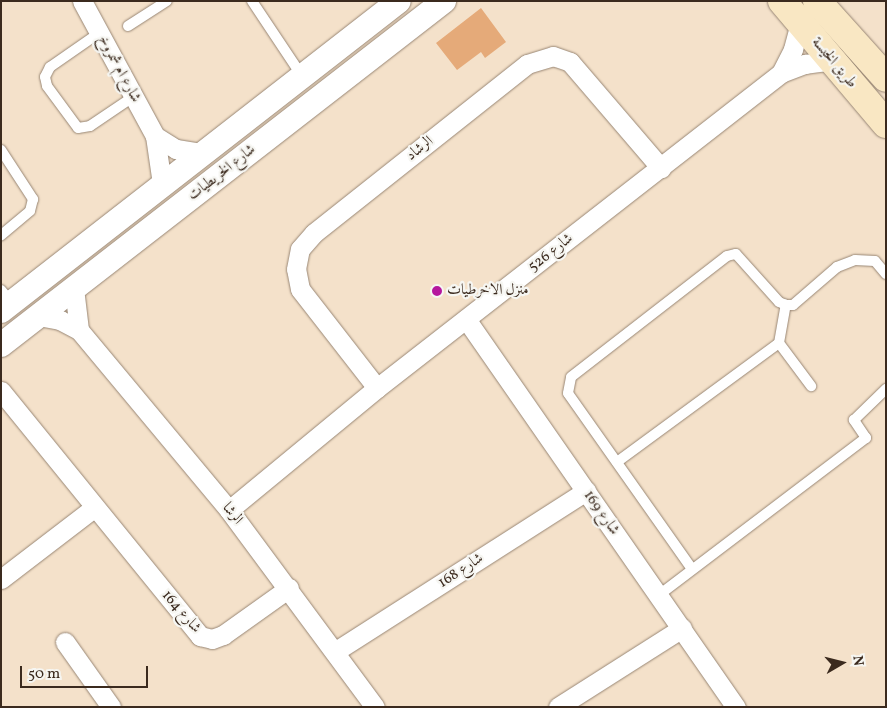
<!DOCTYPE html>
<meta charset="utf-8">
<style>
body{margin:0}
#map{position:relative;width:887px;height:708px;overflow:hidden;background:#f4e1ca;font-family:Vollkorn,Amiri,serif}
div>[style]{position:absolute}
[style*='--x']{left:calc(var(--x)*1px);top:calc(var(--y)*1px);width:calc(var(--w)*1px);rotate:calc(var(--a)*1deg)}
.building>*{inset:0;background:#e5aa79}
.roads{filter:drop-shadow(0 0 1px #988674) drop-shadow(0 0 1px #988674)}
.service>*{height:10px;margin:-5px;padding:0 5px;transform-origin:5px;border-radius:5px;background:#fff}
.minor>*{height:19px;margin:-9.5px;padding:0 9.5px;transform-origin:9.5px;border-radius:9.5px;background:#fff}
.tertiary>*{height:24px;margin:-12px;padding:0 12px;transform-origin:12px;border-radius:12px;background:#fff}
.secondary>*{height:28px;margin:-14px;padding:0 14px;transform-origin:14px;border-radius:14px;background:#f9e7c3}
.dots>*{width:14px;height:14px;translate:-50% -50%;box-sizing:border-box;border:2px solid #f6f6f2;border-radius:50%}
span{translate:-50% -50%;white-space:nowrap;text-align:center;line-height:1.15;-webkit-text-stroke:4.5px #f6f6f2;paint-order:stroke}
.street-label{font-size:15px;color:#3b2a1e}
.poi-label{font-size:15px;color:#3b2a1e}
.left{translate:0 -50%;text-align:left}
.frame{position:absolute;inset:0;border:2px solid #3b2a1e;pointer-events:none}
.north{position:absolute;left:817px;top:638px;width:50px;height:50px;-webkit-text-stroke:4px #f6f6f2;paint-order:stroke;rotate:82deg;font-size:14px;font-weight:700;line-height:20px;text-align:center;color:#3b2a1e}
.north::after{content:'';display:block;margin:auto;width:18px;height:22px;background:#3b2a1e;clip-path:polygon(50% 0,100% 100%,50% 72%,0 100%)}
.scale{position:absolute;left:20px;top:666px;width:128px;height:22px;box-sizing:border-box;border:2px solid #3b2a1e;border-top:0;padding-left:6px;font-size:15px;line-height:18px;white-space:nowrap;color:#3b2a1e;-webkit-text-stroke:4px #f6f6f2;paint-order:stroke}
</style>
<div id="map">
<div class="building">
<i style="clip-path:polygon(481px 8px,506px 42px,485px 58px,481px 52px,457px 70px,436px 43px)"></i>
</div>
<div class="roads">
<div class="service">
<i style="--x:252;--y:1;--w:90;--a:56.3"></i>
<i style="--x:128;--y:26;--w:46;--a:-32.7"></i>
<i style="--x:99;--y:33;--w:60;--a:145.2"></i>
<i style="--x:50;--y:67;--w:11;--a:117"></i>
<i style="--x:45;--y:77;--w:9;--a:77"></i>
<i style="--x:47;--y:86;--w:52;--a:53.6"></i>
<i style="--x:78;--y:128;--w:12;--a:-9"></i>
<i style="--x:90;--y:126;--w:52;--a:-34"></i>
<i style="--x:1;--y:150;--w:59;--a:56.9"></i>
<i style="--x:33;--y:199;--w:12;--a:104"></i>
<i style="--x:30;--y:211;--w:38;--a:140"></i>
<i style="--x:1;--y:290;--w:17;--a:50"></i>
<i style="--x:779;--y:343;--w:54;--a:53.3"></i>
<i style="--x:617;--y:462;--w:201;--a:-36.3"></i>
<i style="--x:779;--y:343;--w:39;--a:-80"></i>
<i style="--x:692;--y:569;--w:215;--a:-125.2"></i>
<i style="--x:568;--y:393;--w:16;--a:-79"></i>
<i style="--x:571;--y:377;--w:197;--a:-37.8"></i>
<i style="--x:727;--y:256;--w:9;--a:-13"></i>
<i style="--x:736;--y:254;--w:64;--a:48.1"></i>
<i style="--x:779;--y:302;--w:8;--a:23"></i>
<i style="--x:786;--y:305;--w:7;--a:0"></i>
<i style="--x:793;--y:305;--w:58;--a:-40.8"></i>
<i style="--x:837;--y:267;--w:19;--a:-21"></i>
<i style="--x:855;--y:260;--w:20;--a:3"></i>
<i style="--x:875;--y:261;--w:17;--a:50"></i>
<i style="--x:659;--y:595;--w:260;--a:-37.2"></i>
<i style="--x:866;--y:438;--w:22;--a:-124"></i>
<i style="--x:854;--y:420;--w:45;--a:-44.1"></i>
</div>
<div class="minor">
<i style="--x:82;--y:1;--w:153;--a:61.6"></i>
<i style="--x:155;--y:136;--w:49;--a:81.7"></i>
<i style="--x:781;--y:73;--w:27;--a:-63"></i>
<i style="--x:793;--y:49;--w:28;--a:-75"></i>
<i style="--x:155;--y:136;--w:25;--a:32"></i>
<i style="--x:176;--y:149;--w:25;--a:9"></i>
<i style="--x:74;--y:288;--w:42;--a:83.2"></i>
<i style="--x:38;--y:316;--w:22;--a:10"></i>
<i style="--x:60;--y:320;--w:21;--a:28"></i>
<i style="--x:79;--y:330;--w:234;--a:50.2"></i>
<i style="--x:229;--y:510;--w:245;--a:53.5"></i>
<i style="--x:466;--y:319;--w:473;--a:55.2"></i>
<i style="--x:377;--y:388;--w:125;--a:-127.9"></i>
<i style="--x:300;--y:289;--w:20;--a:-101"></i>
<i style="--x:296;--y:269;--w:20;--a:-79"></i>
<i style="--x:300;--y:249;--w:21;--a:-49"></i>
<i style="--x:314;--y:233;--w:272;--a:-38.4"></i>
<i style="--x:527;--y:64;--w:27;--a:-17"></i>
<i style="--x:553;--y:56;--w:18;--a:19"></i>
<i style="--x:570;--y:62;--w:140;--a:49.4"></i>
<i style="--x:1;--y:391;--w:316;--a:50.9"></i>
<i style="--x:200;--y:636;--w:12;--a:14"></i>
<i style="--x:212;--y:639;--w:12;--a:-20"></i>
<i style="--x:223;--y:635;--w:81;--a:-35.5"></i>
<i style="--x:229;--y:510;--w:192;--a:-39.5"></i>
<i style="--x:377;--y:388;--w:512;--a:-37.94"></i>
<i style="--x:781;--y:73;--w:26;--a:-21"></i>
<i style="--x:805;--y:64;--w:27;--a:-8"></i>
<i style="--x:1;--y:579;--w:118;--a:-37.5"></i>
<i style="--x:65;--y:642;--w:80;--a:54.7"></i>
<i style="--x:336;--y:651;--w:297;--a:-32.6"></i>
<i style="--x:558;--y:707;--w:147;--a:-32.5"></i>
</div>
<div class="tertiary">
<i style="--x:1;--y:311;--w:504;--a:-37.91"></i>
<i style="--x:1;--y:345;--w:561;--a:-37.83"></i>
</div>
<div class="secondary">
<i style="--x:782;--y:1;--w:161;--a:49.8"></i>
<i style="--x:817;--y:1;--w:103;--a:48.1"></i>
</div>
</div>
<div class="dots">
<i style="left:437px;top:291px;background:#b5179e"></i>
</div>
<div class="street-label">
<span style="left:834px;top:63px;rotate:50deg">طريق الخيسة</span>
<span style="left:119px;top:69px;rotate:62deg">شارع ام شمروخ</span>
<span style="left:420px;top:149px;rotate:-38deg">الرشاد</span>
<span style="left:222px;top:173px;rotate:-38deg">شارع الخريطيات</span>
<span style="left:551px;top:253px;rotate:-38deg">شارع 526</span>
<span style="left:601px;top:513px;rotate:55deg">شارع 169</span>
<span style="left:232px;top:514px;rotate:51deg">الرشا</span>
<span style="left:461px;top:571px;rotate:-33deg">شارع 168</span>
<span style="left:181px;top:612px;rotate:49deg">شارع 164</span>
</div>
<div class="poi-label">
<span class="left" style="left:447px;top:291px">منزل الاخرطيات</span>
</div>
<div class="frame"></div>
<div class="north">N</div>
<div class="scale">50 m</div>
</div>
